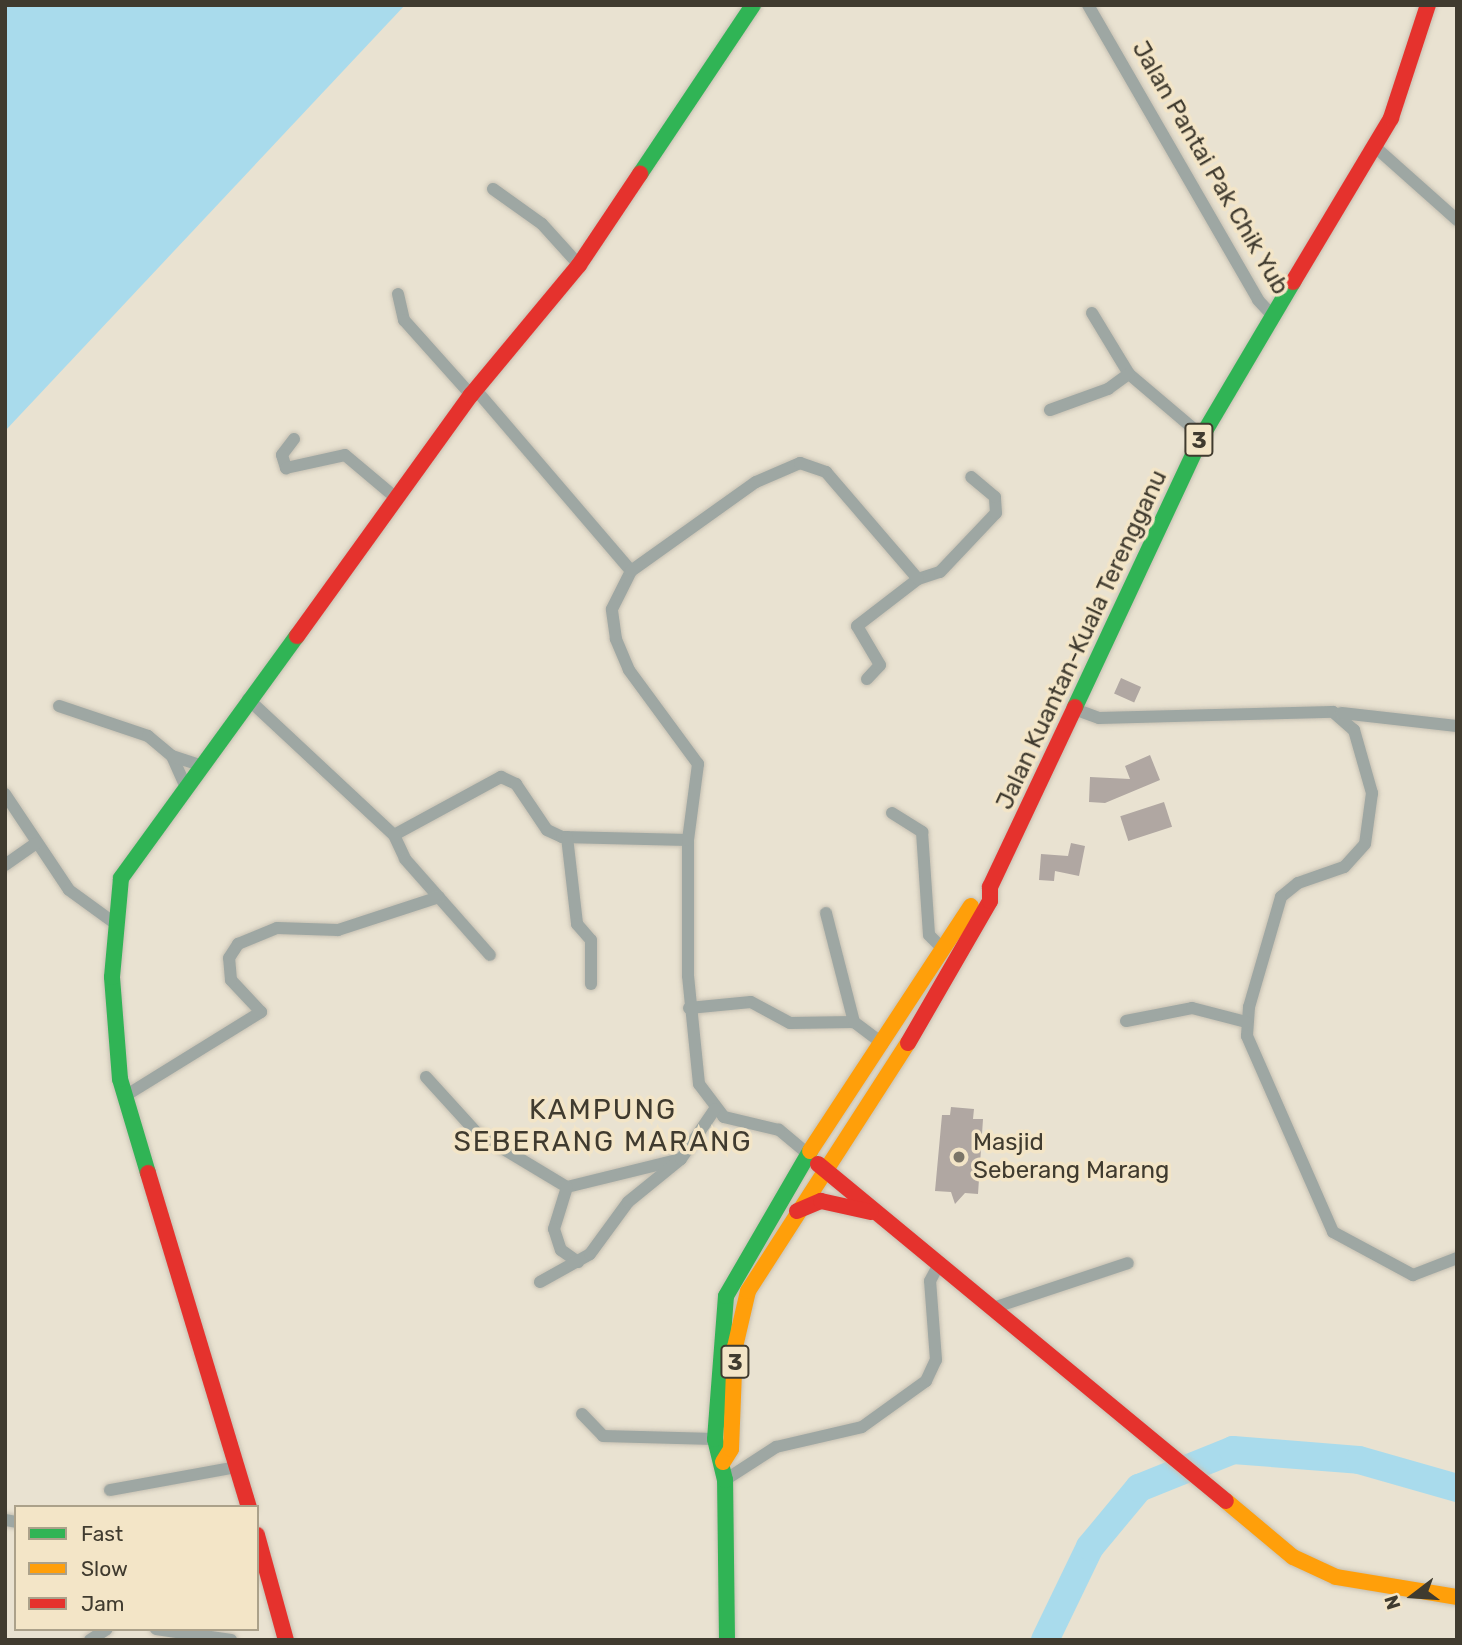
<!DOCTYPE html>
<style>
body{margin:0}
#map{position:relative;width:1462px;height:1645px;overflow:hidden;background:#e9e2d1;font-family:Rubik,sans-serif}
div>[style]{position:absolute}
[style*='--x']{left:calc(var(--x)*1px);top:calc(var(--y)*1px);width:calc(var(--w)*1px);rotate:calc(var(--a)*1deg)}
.water>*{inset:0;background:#a9dbec}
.river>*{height:28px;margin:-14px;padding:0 14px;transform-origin:14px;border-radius:14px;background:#a9dbec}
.building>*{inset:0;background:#b0a7a2;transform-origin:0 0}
.roads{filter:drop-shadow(0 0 2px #c6c0b2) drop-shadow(0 0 2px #c6c0b2)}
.street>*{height:12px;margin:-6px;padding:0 6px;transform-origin:6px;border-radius:6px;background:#9ea7a3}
.fast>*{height:16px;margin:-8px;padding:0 8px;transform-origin:8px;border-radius:8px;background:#30b455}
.slow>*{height:16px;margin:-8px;padding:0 8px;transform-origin:8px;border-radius:8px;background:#ff9f0a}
.jam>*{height:16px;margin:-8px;padding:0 8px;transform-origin:8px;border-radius:8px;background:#e5322d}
.dots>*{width:19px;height:19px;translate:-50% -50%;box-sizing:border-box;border:4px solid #f3e5c7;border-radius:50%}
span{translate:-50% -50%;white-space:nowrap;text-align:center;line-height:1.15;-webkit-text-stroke:7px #f3e5c7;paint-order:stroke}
.shield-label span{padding:2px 5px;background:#f3e5c7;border:2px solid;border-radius:5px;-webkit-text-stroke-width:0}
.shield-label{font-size:23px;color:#403b2f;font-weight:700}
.street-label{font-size:24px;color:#403b2f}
.poi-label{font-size:24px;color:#403b2f}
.left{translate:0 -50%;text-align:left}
.quarter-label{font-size:28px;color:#403b2f;letter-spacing:2px}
.frame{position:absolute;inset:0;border:7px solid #403b2f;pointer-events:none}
.legend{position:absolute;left:14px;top:1505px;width:245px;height:126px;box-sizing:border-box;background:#f3e5c7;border:2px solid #aba18a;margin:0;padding:9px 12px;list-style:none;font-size:21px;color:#403b2f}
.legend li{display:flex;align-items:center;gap:14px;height:35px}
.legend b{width:35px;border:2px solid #aba18a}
.north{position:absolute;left:1378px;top:1561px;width:70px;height:70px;-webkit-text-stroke:5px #f3e5c7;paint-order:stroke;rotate:253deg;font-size:19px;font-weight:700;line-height:28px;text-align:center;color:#403b2f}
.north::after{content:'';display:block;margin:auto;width:24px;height:32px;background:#403b2f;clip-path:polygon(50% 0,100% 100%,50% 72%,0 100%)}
</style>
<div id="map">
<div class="water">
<i style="clip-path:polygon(5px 5px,405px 5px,5px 431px)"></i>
</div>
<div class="river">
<i style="--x:1045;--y:1640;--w:103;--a:-64.2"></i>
<i style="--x:1090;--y:1547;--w:77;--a:-50.3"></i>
<i style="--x:1139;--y:1488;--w:101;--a:-22"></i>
<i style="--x:1233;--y:1450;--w:126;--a:4.5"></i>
<i style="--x:1359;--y:1460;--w:102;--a:15.9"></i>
</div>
<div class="building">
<i style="left:1121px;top:678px;width:22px;height:17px;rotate:24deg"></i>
<i style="clip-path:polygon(1150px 755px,1160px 780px,1105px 803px,1089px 802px,1090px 777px,1130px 779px,1125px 766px)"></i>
<i style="left:1164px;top:802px;width:26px;height:46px;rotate:72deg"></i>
<i style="clip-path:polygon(1071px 843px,1085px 846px,1079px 876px,1055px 871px,1054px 881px,1039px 880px,1041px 854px,1068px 856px)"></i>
<i style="clip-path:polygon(951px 1107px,974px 1109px,973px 1119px,983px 1119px,978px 1194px,965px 1193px,955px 1204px,951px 1192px,935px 1191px,942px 1115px,950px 1115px)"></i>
</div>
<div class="roads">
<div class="street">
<i style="--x:1088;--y:5;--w:340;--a:60"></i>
<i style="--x:1258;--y:300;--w:23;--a:47"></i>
<i style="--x:1374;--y:146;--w:111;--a:41.7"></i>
<i style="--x:493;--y:189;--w:60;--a:35.5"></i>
<i style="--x:542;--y:224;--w:55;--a:47.9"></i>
<i style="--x:398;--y:294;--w:27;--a:77"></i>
<i style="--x:404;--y:320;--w:101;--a:48.2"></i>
<i style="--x:1092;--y:313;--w:71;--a:58.8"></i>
<i style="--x:1129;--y:374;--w:96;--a:40.3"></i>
<i style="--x:476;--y:390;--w:238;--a:49.4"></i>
<i style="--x:1050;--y:410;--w:62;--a:-19.9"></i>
<i style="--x:1108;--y:389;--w:26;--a:-36"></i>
<i style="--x:294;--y:439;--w:20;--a:127"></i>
<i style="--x:282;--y:455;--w:14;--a:73"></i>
<i style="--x:286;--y:468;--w:60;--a:-12.4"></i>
<i style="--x:345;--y:455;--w:67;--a:40.1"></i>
<i style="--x:867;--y:679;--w:19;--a:-47"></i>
<i style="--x:880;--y:665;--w:45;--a:-120.5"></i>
<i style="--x:857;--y:626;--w:77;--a:-37.6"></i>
<i style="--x:918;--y:579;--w:23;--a:-18"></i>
<i style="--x:940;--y:572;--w:81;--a:-46.5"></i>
<i style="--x:996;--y:513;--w:16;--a:-94"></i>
<i style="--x:995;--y:497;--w:31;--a:-140"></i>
<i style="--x:248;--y:699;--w:200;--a:43"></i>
<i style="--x:394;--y:835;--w:122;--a:-28.5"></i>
<i style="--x:501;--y:777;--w:17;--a:25"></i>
<i style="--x:516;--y:784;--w:55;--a:56"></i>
<i style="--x:547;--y:830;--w:17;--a:25"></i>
<i style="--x:562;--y:837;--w:126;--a:1.4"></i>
<i style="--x:59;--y:706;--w:94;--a:18.6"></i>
<i style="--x:148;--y:736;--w:31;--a:40"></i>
<i style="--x:172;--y:756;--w:32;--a:66"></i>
<i style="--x:1077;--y:710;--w:23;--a:20"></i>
<i style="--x:1099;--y:718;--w:234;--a:-1.5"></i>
<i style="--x:1333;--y:712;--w:28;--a:41"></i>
<i style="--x:1354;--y:730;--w:66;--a:74.1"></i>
<i style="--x:1372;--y:793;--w:51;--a:97.8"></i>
<i style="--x:1365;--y:844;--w:31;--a:132"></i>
<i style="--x:1344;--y:867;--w:49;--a:160.8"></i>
<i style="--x:1298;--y:883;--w:22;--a:141"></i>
<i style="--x:1281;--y:897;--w:115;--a:106.2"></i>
<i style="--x:1249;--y:1007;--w:29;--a:94"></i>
<i style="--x:1247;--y:1036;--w:214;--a:66.3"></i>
<i style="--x:1333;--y:1232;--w:91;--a:28.3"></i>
<i style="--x:1413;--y:1275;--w:47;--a:-21.1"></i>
<i style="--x:1341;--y:713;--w:117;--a:6.4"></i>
<i style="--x:172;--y:756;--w:28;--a:18"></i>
<i style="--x:5;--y:794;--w:115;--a:56.3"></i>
<i style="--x:69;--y:890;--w:54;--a:36"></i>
<i style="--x:892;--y:813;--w:36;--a:32"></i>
<i style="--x:922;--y:832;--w:103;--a:86.1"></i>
<i style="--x:929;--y:935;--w:21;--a:45"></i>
<i style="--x:394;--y:835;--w:26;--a:65"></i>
<i style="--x:405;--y:859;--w:128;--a:48.5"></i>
<i style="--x:567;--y:837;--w:88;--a:83.4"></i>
<i style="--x:577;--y:924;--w:21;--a:49"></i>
<i style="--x:591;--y:940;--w:44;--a:90"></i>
<i style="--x:5;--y:865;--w:37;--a:-35"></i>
<i style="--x:826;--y:913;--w:113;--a:75.6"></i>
<i style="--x:689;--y:1008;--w:62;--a:-5.5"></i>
<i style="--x:751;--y:1002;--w:44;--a:28.3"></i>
<i style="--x:790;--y:1023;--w:64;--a:-0.9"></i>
<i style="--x:854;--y:1022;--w:36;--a:37"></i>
<i style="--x:1126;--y:1021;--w:67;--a:-11.1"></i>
<i style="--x:1192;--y:1008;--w:56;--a:14.5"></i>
<i style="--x:426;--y:1077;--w:76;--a:47.7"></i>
<i style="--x:477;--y:1133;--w:105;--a:31"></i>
<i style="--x:567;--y:1187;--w:117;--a:-13.8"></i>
<i style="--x:125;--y:1096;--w:160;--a:-31.7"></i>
<i style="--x:261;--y:1012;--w:44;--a:-133.2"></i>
<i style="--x:231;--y:980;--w:22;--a:-95"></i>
<i style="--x:229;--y:958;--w:17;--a:-57"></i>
<i style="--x:238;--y:944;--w:42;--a:-22.3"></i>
<i style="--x:277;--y:928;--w:61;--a:1.9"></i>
<i style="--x:338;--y:930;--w:106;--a:-18.1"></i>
<i style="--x:808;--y:1154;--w:38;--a:-140"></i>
<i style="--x:779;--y:1130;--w:57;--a:-166.7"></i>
<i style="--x:724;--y:1117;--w:41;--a:-127.1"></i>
<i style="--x:699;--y:1084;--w:109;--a:-95.8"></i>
<i style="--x:688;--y:976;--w:136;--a:-90"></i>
<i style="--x:688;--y:840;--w:77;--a:-82.5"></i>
<i style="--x:698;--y:764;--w:117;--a:-126.3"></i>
<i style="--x:629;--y:670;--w:34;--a:-113"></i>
<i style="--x:616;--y:639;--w:30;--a:-98"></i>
<i style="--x:612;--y:609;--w:42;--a:-63.4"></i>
<i style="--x:631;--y:571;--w:153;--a:-35.5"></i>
<i style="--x:756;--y:482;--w:48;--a:-23.4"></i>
<i style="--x:800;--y:463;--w:28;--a:19"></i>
<i style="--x:826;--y:472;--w:141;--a:49.3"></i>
<i style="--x:567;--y:1187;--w:44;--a:107.2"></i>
<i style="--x:554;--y:1229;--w:22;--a:72"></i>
<i style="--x:561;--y:1250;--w:21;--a:35"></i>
<i style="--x:540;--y:1282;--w:57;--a:-29.2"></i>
<i style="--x:590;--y:1254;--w:64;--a:-53.8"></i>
<i style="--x:628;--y:1202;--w:68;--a:-39.1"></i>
<i style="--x:681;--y:1159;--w:60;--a:-55.8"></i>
<i style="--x:993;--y:1308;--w:142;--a:-18.4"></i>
<i style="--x:582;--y:1414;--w:30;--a:46"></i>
<i style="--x:603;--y:1436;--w:112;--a:1.5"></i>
<i style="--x:725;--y:1480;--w:61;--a:-32.9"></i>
<i style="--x:776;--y:1447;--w:88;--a:-13.1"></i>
<i style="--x:862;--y:1427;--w:79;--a:-35.7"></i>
<i style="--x:926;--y:1381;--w:23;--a:-65"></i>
<i style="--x:936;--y:1360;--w:79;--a:-94.3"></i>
<i style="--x:930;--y:1281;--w:17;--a:-62"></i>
<i style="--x:110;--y:1490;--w:129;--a:-10.3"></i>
<i style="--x:5;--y:1520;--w:11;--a:10"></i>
<i style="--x:156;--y:1629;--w:76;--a:8.3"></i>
<i style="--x:90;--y:1640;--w:20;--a:-33"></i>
</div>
<div class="fast">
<i style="--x:640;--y:174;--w:203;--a:-56.2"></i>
<i style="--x:1075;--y:707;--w:299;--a:-64.9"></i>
<i style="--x:1202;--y:436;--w:179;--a:-59.4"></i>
<i style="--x:148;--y:1173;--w:98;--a:-106.6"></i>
<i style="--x:120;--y:1079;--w:102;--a:-94.5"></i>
<i style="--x:112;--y:977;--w:99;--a:-84.8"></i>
<i style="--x:121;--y:878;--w:299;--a:-54"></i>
<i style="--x:727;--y:1640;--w:160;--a:-90.7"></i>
<i style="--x:725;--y:1480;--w:42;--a:-103.7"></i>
<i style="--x:715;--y:1439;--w:143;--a:-85.6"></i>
<i style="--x:726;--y:1296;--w:168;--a:-59.9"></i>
</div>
<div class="slow">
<i style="--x:810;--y:1151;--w:293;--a:-56.7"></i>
<i style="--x:723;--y:1462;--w:15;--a:-58"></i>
<i style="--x:731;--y:1449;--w:102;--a:-87.8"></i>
<i style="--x:735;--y:1347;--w:57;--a:-76.9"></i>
<i style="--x:748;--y:1291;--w:295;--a:-57.2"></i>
<i style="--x:1226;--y:1501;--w:87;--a:39.9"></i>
<i style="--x:1293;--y:1557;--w:47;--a:24.9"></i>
<i style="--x:1336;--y:1577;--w:123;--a:9.4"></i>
</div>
<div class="jam">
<i style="--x:1293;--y:282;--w:191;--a:-59.1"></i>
<i style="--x:1391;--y:118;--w:119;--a:-71.9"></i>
<i style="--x:297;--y:636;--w:297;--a:-54.2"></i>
<i style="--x:471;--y:395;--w:169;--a:-50.3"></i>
<i style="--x:579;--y:265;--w:110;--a:-56.2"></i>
<i style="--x:908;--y:1043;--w:164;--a:-60"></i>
<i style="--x:990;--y:901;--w:14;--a:-90"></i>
<i style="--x:990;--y:887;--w:199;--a:-64.7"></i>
<i style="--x:818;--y:1164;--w:529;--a:39.56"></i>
<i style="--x:148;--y:1173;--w:349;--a:73.2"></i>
<i style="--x:797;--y:1211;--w:26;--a:-23"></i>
<i style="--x:821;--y:1201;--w:51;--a:12.4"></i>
<i style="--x:257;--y:1535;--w:109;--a:74.6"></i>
</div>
</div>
<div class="dots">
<i style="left:959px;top:1157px;background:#7b7568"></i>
</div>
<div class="shield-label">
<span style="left:1199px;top:440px">3</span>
<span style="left:735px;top:1362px">3</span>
</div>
<div class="street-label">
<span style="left:1210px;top:168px;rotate:60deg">Jalan Pantai Pak Chik Yub</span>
<span style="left:1082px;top:640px;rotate:-65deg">Jalan Kuantan-Kuala Terengganu</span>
</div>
<div class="poi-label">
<span class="left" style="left:973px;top:1157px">Masjid<br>Seberang Marang</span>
</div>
<div class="quarter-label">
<span style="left:603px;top:1126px">KAMPUNG<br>SEBERANG MARANG</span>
</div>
<div class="frame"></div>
<ul class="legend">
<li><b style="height:9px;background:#30b455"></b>Fast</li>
<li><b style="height:9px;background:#ff9f0a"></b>Slow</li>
<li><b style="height:9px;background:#e5322d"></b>Jam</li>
</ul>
<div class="north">N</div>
</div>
